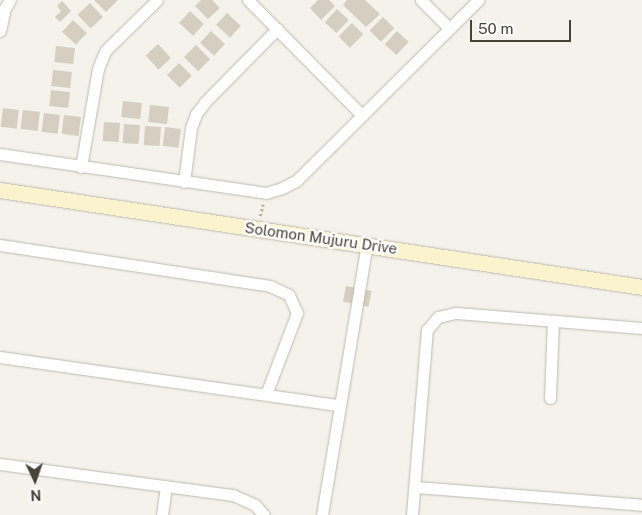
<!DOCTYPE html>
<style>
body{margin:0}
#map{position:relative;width:642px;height:515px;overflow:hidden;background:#f4f2eb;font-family:"Public Sans",sans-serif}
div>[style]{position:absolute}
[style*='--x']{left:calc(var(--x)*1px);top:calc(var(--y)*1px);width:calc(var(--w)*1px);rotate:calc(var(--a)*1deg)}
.building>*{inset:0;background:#d5cec1;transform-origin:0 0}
.path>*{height:2.5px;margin-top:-1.25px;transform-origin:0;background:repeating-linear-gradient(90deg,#c0b6a0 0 2.5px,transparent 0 5px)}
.roads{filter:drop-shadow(0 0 1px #bfbaae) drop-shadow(0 0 1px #bfbaae)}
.street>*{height:11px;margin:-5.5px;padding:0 5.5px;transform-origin:5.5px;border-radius:5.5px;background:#fff}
.secondary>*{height:15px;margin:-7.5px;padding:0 7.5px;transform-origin:7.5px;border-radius:7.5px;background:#fbf3ce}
span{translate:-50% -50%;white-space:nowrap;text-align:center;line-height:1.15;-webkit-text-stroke:4.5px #fff;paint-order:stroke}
.street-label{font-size:15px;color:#484339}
.north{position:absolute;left:10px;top:455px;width:50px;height:50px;-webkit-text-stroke:4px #fff;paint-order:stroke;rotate:177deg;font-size:14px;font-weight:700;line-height:20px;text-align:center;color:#484339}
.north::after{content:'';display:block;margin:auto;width:18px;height:22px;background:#484339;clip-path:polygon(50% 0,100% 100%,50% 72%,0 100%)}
.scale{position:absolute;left:470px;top:20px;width:101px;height:22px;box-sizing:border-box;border:2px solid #484339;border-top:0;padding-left:6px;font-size:15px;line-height:18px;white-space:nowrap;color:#484339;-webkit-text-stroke:4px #fff;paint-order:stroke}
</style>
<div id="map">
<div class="building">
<i style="clip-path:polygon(94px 0,118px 0,106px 12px)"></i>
<i style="clip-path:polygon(201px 0,212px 0,220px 8px,208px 19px,195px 6px)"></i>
<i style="clip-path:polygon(318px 0,329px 0,335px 6px,321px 20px,310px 8px)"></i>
<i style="clip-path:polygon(347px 0,365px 0,380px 14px,366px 27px,343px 5px)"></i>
<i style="clip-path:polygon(62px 1px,71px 11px,60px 22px,55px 17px,61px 11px,57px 6px)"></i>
<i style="left:90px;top:3px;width:19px;height:17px;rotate:47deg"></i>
<i style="left:337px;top:9px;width:16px;height:18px;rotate:43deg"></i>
<i style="left:190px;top:11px;width:19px;height:16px;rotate:43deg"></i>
<i style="left:227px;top:13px;width:19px;height:16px;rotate:43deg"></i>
<i style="left:383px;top:17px;width:16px;height:19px;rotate:45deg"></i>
<i style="left:73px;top:20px;width:19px;height:16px;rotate:43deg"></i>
<i style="left:352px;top:23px;width:16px;height:19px;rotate:45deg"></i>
<i style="left:211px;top:31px;width:19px;height:16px;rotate:43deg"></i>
<i style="left:397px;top:31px;width:16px;height:18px;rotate:43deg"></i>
<i style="left:158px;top:44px;width:19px;height:17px;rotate:47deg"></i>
<i style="left:196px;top:45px;width:20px;height:17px;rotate:45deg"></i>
<i style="left:56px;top:46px;width:19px;height:16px;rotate:6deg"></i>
<i style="left:179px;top:63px;width:18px;height:17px;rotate:45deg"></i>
<i style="left:53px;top:70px;width:19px;height:16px;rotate:6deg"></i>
<i style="left:51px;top:90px;width:19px;height:16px;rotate:6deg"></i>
<i style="left:123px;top:101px;width:19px;height:16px;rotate:6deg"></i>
<i style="left:150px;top:105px;width:19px;height:17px;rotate:6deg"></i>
<i style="left:3px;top:108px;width:16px;height:19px;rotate:7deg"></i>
<i style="left:23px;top:110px;width:17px;height:19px;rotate:7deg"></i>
<i style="left:44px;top:113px;width:16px;height:19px;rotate:7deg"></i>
<i style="left:64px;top:115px;width:17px;height:19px;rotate:7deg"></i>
<i style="left:104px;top:122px;width:16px;height:19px;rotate:4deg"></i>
<i style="left:124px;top:124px;width:16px;height:19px;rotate:4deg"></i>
<i style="left:145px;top:126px;width:16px;height:19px;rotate:4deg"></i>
<i style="left:165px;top:127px;width:16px;height:19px;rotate:7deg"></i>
<i style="left:346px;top:286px;width:26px;height:16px;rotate:11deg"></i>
</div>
<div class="path">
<i style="--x:260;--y:216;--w:12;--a:-76"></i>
</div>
<div class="roads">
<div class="street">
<i style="--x:248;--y:0;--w:162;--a:45.3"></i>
<i style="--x:421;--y:0;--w:40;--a:45"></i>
<i style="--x:0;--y:31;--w:24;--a:-78"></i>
<i style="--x:5;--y:8;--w:9;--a:-58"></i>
<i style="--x:0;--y:154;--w:269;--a:8.3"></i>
<i style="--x:266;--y:193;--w:17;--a:-17"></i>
<i style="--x:282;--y:188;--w:16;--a:-27"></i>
<i style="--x:296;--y:181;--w:257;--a:-44.8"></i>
<i style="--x:81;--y:167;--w:99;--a:-80.2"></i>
<i style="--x:98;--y:69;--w:9;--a:-69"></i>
<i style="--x:101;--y:61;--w:12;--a:-66"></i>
<i style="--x:106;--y:50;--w:71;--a:-44.4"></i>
<i style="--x:184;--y:182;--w:54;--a:-82.6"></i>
<i style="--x:191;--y:128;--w:15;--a:-70"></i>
<i style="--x:196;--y:114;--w:15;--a:-53"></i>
<i style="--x:205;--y:102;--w:103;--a:-45.4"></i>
<i style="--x:0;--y:245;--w:273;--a:8.6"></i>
<i style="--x:270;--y:286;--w:21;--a:25"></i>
<i style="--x:289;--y:295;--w:20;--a:66"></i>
<i style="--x:297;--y:313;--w:87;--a:110.9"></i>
<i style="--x:0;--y:357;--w:342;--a:8.1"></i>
<i style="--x:550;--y:398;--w:77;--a:-87.8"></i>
<i style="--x:0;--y:464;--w:235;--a:7.6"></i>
<i style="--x:233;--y:495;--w:24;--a:24"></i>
<i style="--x:255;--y:505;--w:13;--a:48"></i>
<i style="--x:415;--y:487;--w:228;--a:4.5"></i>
<i style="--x:162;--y:515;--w:29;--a:-82"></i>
<i style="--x:322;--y:515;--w:275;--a:-80.6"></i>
<i style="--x:412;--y:515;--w:186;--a:-85.4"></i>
<i style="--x:427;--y:330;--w:17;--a:-50"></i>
<i style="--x:438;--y:317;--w:18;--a:-13"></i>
<i style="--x:456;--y:313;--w:187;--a:4.6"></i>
</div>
<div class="secondary">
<i style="--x:0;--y:190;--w:649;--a:8.59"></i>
</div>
</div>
<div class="street-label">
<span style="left:321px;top:238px;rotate:8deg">Solomon Mujuru Drive</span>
</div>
<div class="north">N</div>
<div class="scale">50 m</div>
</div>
